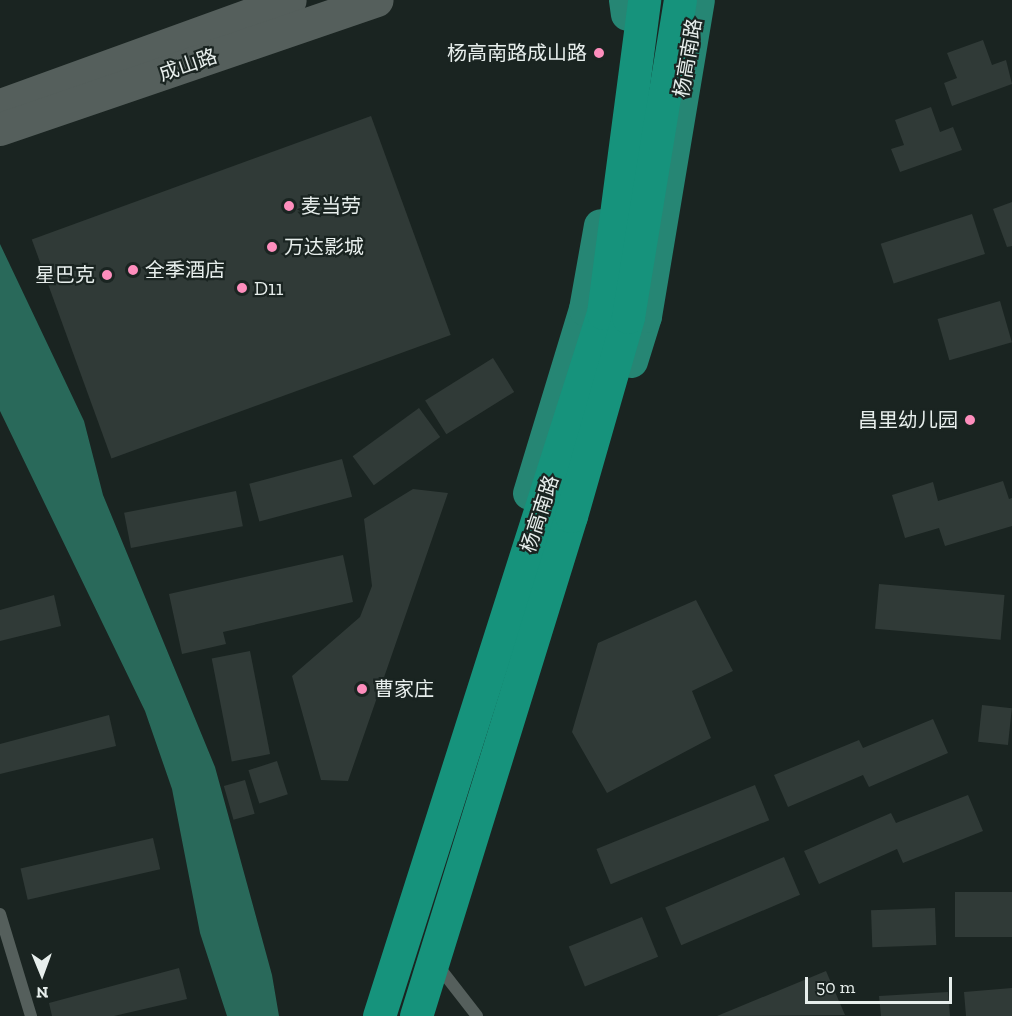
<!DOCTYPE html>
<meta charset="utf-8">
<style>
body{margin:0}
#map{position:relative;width:1012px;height:1016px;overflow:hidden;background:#1a2421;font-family:"Zilla Slab","Noto Sans SC",serif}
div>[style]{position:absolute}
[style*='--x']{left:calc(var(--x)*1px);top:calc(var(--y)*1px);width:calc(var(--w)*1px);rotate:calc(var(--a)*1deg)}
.water>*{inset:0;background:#29695a}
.building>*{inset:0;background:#303a37;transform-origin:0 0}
.service>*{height:12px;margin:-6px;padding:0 6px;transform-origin:6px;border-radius:6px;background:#555f5c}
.secondary>*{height:33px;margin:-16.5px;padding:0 16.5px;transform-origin:16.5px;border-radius:16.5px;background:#555f5c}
.primary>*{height:33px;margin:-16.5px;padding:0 16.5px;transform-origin:16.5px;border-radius:16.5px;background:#268674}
.trunk>*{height:33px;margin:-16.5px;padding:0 16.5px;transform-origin:16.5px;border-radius:16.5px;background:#16937c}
.dots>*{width:16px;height:16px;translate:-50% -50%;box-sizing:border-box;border:3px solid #1a2421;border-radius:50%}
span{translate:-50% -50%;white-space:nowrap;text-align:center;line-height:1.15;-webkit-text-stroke:4.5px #1a2421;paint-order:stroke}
.poi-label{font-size:20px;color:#e7eeec}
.right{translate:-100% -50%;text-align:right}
.left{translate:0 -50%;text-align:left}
.street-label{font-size:20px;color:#e7eeec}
.north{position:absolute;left:12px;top:944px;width:60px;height:60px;-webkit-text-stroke:4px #1a2421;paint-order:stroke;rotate:179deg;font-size:16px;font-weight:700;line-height:24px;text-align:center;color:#e7eeec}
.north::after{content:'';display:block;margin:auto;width:21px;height:27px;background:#e7eeec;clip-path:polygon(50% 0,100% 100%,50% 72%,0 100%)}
.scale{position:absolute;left:805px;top:977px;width:147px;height:27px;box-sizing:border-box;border:3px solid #e7eeec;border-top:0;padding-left:8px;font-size:18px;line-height:21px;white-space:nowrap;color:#e7eeec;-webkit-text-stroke:4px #1a2421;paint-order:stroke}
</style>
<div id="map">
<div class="water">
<i style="clip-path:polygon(0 244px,84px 421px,103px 495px,215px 767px,272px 975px,279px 1016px,227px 1016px,200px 933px,172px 789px,145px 711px,0 411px)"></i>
</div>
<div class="building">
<i style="clip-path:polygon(983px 40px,992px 65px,1006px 60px,1012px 84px,952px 106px,944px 83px,957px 78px,947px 53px)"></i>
<i style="clip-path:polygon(931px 107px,940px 132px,953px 127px,962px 150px,900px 172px,891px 149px,904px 145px,895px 120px)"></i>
<i style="left:371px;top:116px;width:233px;height:361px;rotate:70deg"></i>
<i style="clip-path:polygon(1012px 202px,1012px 246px,1007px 247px,993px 209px)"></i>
<i style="left:972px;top:214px;width:42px;height:96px;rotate:72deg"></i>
<i style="left:1000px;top:301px;width:43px;height:65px;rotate:74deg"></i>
<i style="left:493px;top:358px;width:40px;height:80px;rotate:58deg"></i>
<i style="left:419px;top:408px;width:36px;height:82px;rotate:54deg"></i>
<i style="left:342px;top:459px;width:39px;height:96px;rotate:75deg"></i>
<i style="clip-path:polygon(1003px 481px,1009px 499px,1012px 498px,1012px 526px,945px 546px,939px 528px,905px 538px,892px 495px,933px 482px,938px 501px)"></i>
<i style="clip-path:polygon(413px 489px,448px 493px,348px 781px,321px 780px,292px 676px,360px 617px,372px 586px,364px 519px)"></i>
<i style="left:236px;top:491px;width:36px;height:114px;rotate:79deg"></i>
<i style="clip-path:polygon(343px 555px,353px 602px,223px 632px,226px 644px,182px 654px,169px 594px)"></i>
<i style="left:879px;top:584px;width:126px;height:45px;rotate:5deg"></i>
<i style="clip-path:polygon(54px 595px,61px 626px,0 641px,0 610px)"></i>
<i style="clip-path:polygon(696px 600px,733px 671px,692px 691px,711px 738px,607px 793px,572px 732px,598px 643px)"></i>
<i style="left:250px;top:651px;width:105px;height:39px;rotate:79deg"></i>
<i style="left:982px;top:705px;width:30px;height:37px;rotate:6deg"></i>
<i style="clip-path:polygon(109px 715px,116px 746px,0 774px,0 744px)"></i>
<i style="clip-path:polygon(933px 719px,948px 753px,869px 787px,863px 775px,788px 807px,774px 775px,859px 740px,863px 748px)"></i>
<i style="left:277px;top:761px;width:35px;height:30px;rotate:72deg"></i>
<i style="left:245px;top:780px;width:35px;height:22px;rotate:74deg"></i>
<i style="left:755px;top:785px;width:38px;height:171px;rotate:68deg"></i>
<i style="clip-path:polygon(968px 795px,983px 831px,903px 863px,897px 849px,819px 884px,804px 851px,891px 813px,896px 823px)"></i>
<i style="left:153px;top:838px;width:32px;height:136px;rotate:77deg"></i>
<i style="left:784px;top:857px;width:41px;height:129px;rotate:67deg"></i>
<i style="left:1012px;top:892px;width:45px;height:57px;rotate:90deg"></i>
<i style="left:935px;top:908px;width:37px;height:64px;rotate:88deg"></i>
<i style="left:642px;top:917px;width:43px;height:79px;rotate:68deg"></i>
<i style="clip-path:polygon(179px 968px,187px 999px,114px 1016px,52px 1016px,49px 1003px)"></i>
<i style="clip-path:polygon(826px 971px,845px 1015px,717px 1016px)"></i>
<i style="clip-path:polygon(1012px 988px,1012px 1016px,966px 1016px,964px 992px)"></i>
<i style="clip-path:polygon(948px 992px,950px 1016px,881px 1016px,879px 996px)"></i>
</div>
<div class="service">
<i style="--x:0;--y:914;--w:107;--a:73.1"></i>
<i style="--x:442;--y:971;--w:57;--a:52.1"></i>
</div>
<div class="secondary">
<i style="--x:0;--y:105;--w:308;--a:-19.9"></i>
<i style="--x:0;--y:129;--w:398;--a:-18.9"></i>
</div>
<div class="primary">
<i style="--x:625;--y:0;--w:14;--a:82"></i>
<i style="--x:631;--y:361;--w:47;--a:-72.7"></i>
<i style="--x:645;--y:316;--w:320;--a:-80.5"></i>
<i style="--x:529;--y:493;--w:192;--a:-73.1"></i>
<i style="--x:585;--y:309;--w:85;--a:-79.9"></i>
</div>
<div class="trunk">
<i style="--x:379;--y:1016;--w:738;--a:-72.33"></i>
<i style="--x:603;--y:313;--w:316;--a:-82.5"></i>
<i style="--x:416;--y:1016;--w:523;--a:-72.78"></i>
<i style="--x:571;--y:516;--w:207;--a:-74"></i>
<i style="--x:628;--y:317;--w:321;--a:-80.7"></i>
</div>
<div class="dots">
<i style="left:599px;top:53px;background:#fe8ebd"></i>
<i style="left:289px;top:206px;background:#fe8ebd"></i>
<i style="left:272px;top:247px;background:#fe8ebd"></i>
<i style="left:133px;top:270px;background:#fe8ebd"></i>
<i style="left:107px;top:275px;background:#fe8ebd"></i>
<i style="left:242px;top:288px;background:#fe8ebd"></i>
<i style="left:970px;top:420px;background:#fe8ebd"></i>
<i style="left:362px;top:689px;background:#fe8ebd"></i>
</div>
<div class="poi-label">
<span class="right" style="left:587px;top:53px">杨高南路成山路</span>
<span class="left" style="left:301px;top:206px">麦当劳</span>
<span class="left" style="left:284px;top:247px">万达影城</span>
<span class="left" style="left:145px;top:270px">全季酒店</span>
<span class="right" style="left:95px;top:275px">星巴克</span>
<span class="left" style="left:254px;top:288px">D11</span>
<span class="right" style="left:958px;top:420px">昌里幼儿园</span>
<span class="left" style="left:374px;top:689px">曹家庄</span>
</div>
<div class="street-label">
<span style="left:688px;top:58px;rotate:-80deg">杨高南路</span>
<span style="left:188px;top:65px;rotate:-19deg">成山路</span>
<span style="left:540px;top:514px;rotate:-72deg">杨高南路</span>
</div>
<div class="north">N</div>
<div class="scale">50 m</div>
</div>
